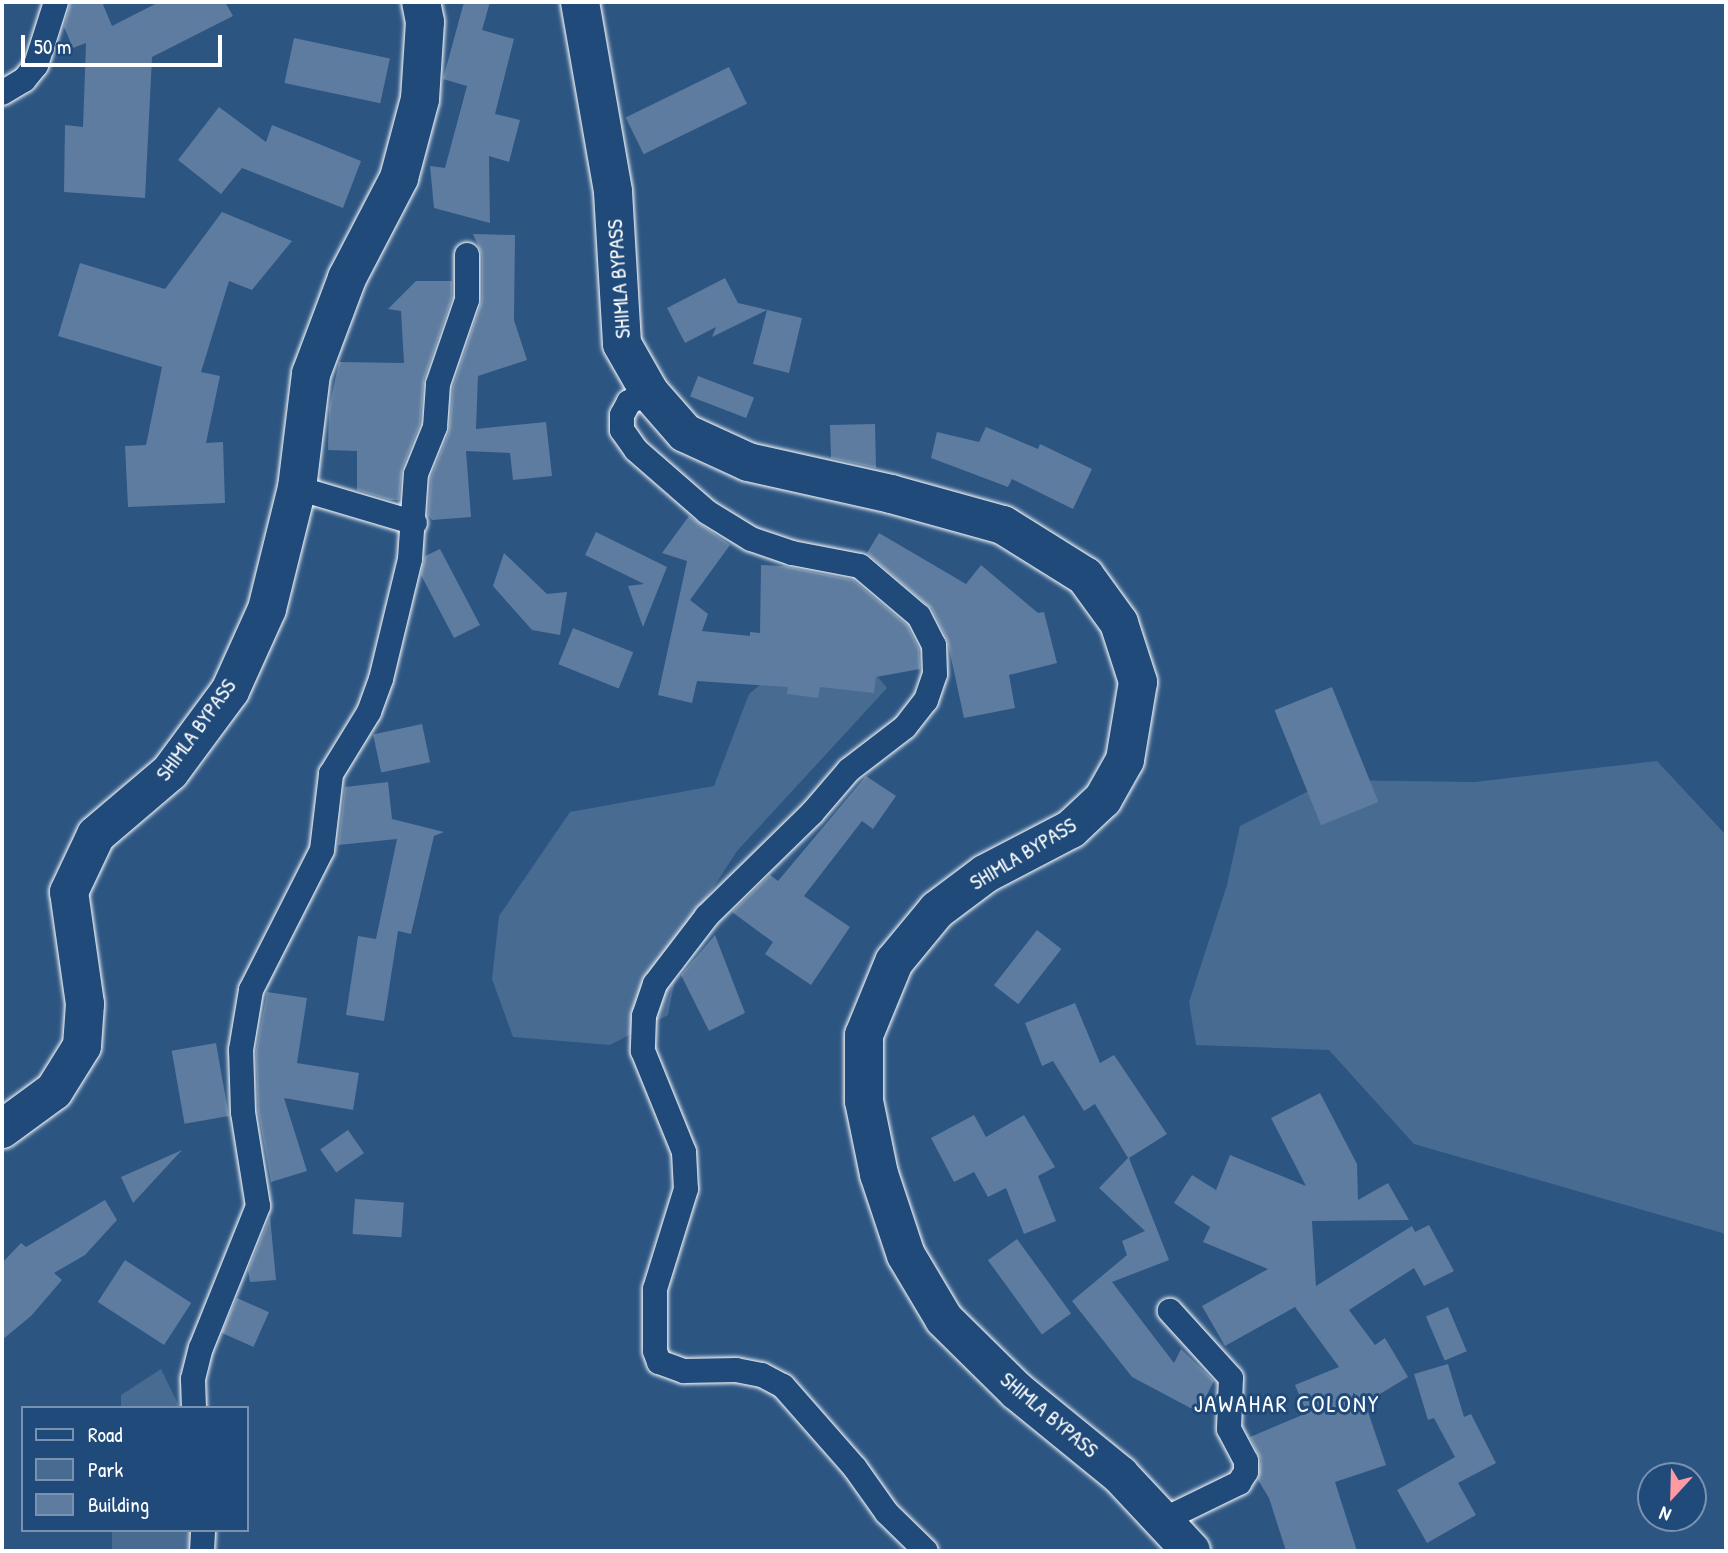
<!DOCTYPE html>
<style>
body{margin:0}
#map{position:relative;width:1728px;height:1553px;overflow:hidden;background:#2c5582;font-family:"Patrick Hand",sans-serif}
div>[style]{position:absolute}
[style*='--x']{left:calc(var(--x)*1px);top:calc(var(--y)*1px);width:calc(var(--w)*1px);rotate:calc(var(--a)*1deg)}
.green>*{inset:0;background:#486b92;transform-origin:0 0}
.building>*{inset:0;background:#5e7c9f;transform-origin:0 0}
.roads{filter:drop-shadow(0 0 2px #fff) drop-shadow(0 0 2px #fff)}
.minor>*{height:24px;margin:-12px;padding:0 12px;transform-origin:12px;border-radius:12px;background:#1f4a7a}
.trunk>*{height:38px;margin:-19px;padding:0 19px;transform-origin:19px;border-radius:19px;background:#1f4a7a}
span{translate:-50% -50%;white-space:nowrap;text-align:center;line-height:1.15;-webkit-text-stroke:6px #1f4a7a;paint-order:stroke}
.street-label{font-size:21px;color:#fff}
.quarter-label{font-size:24px;color:#fff;letter-spacing:2px}
.frame{position:absolute;inset:0;border:4px solid #fff;pointer-events:none}
.legend{position:absolute;left:21px;top:1406px;width:228px;height:126px;box-sizing:border-box;background:#1f4a7a;border:2px solid #7992af;margin:0;padding:9px 12px;list-style:none;font-size:21px;color:#fff}
.legend li{display:flex;align-items:center;gap:14px;height:35px}
.legend b{width:35px;border:2px solid #7992af}
.north{position:absolute;left:1637px;top:1462px;width:70px;height:70px;box-sizing:border-box;background:#1f4a7a;border:2px solid #7992af;border-radius:50%;rotate:202deg;font-size:19px;font-weight:700;line-height:28px;text-align:center;color:#fff}
.north::after{content:'';display:block;margin:auto;width:24px;height:32px;background:#ff9aa2;clip-path:polygon(50% 0,100% 100%,50% 72%,0 100%)}
.scale{position:absolute;left:21px;top:35px;width:201px;height:32px;box-sizing:border-box;border:4px solid #fff;border-top:0;padding-left:9px;font-size:21px;line-height:24px;white-space:nowrap;color:#fff;-webkit-text-stroke:5px #1f4a7a;paint-order:stroke}
</style>
<div id="map">
<div class="green">
<i style="clip-path:polygon(797px 654px,862px 658px,887px 688px,737px 851px,685px 931px,668px 1015px,610px 1045px,513px 1037px,492px 979px,499px 916px,570px 812px,714px 786px,749px 694px)"></i>
<i style="clip-path:polygon(1657px 761px,1726px 835px,1726px 1234px,1414px 1144px,1329px 1050px,1196px 1045px,1189px 1002px,1227px 885px,1240px 826px,1330px 780px,1475px 782px)"></i>
<i style="clip-path:polygon(161px 1369px,180px 1408px,121px 1408px,121px 1395px)"></i>
<i style="left:112px;top:1530px;width:82px;height:21px"></i>
</div>
<div class="building">
<i style="clip-path:polygon(102px 2px,112px 26px,159px 2px,225px 2px,233px 16px,152px 57px,145px 198px,64px 192px,65px 125px,83px 127px,86px 43px,73px 48px,64px 27px,70px 4px)"></i>
<i style="clip-path:polygon(464px 2px,490px 2px,482px 30px,514px 39px,495px 114px,520px 120px,509px 162px,489px 156px,490px 223px,434px 208px,430px 166px,445px 168px,467px 86px,443px 79px)"></i>
<i style="left:294px;top:38px;width:98px;height:46px;rotate:12deg"></i>
<i style="left:729px;top:67px;width:41px;height:115px;rotate:64deg"></i>
<i style="clip-path:polygon(219px 107px,266px 142px,272px 125px,361px 161px,343px 208px,242px 168px,221px 194px,178px 160px)"></i>
<i style="clip-path:polygon(222px 212px,292px 241px,252px 290px,229px 281px,201px 372px,220px 376px,206px 443px,223px 442px,225px 503px,128px 507px,125px 446px,146px 445px,162px 367px,58px 336px,80px 263px,165px 289px)"></i>
<i style="clip-path:polygon(473px 234px,515px 235px,514px 320px,527px 360px,478px 376px,476px 429px,546px 422px,552px 476px,513px 480px,510px 453px,466px 451px,471px 517px,432px 520px,428px 515px,431px 477px,449px 432px,453px 387px,482px 300px,482px 255px)"></i>
<i style="clip-path:polygon(725px 278px,738px 303px,802px 318px,789px 373px,753px 364px,767px 310px,712px 337px,716px 327px,685px 343px,667px 308px)"></i>
<i style="clip-path:polygon(416px 281px,452px 281px,452px 298px,424px 379px,420px 424px,402px 469px,399px 500px,390px 500px,357px 490px,357px 451px,328px 450px,329px 408px,339px 362px,404px 363px,401px 311px,388px 309px)"></i>
<i style="left:698px;top:376px;width:60px;height:22px;rotate:21deg"></i>
<i style="clip-path:polygon(875px 424px,876px 468px,831px 458px,830px 425px)"></i>
<i style="clip-path:polygon(986px 427px,1038px 449px,1040px 444px,1092px 469px,1073px 509px,1012px 479px,1008px 487px,931px 458px,937px 432px,979px 442px)"></i>
<i style="clip-path:polygon(689px 516px,730px 545px,690px 600px,708px 614px,702px 631px,750px 636px,750px 632px,760px 633px,761px 565px,783px 566px,853px 580px,907px 625px,919px 649px,920px 669px,876px 677px,874px 693px,820px 687px,818px 698px,787px 694px,788px 687px,697px 681px,692px 703px,658px 695px,687px 561px,662px 553px)"></i>
<i style="clip-path:polygon(596px 532px,667px 567px,643px 627px,628px 586px,644px 584px,585px 555px)"></i>
<i style="clip-path:polygon(879px 533px,966px 584px,981px 565px,1038px 613px,1044px 612px,1057px 663px,1009px 675px,1015px 708px,964px 718px,947px 639px,932px 609px,867px 553px)"></i>
<i style="clip-path:polygon(440px 549px,480px 625px,454px 638px,421px 575px,425px 556px)"></i>
<i style="clip-path:polygon(504px 553px,547px 594px,567px 592px,560px 635px,532px 630px,493px 586px)"></i>
<i style="left:573px;top:628px;width:65px;height:39px;rotate:22deg"></i>
<i style="left:1332px;top:687px;width:124px;height:62px;rotate:68deg"></i>
<i style="left:422px;top:724px;width:39px;height:50px;rotate:78deg"></i>
<i style="clip-path:polygon(866px 776px,896px 796px,873px 829px,862px 821px,804px 896px,850px 927px,811px 985px,765px 954px,773px 942px,732px 912px,770px 875px,778px 881px)"></i>
<i style="clip-path:polygon(388px 782px,392px 819px,444px 832px,434px 836px,411px 934px,398px 931px,384px 1021px,346px 1015px,358px 936px,376px 939px,397px 839px,338px 845px,345px 787px)"></i>
<i style="left:1037px;top:930px;width:31px;height:70px;rotate:38deg"></i>
<i style="clip-path:polygon(715px 935px,745px 1013px,709px 1031px,681px 975px)"></i>
<i style="clip-path:polygon(267px 992px,307px 998px,297px 1063px,359px 1073px,353px 1110px,284px 1098px,307px 1171px,271px 1182px,258px 1111px,256px 1051px)"></i>
<i style="clip-path:polygon(1075px 1003px,1100px 1063px,1114px 1055px,1167px 1134px,1129px 1158px,1169px 1260px,1112px 1282px,1174px 1363px,1181px 1349px,1214px 1381px,1198px 1412px,1132px 1377px,1072px 1301px,1127px 1255px,1122px 1241px,1145px 1231px,1099px 1188px,1128px 1158px,1095px 1104px,1084px 1111px,1053px 1061px,1042px 1066px,1025px 1023px)"></i>
<i style="left:216px;top:1043px;width:74px;height:45px;rotate:80deg"></i>
<i style="clip-path:polygon(1320px 1093px,1357px 1164px,1358px 1200px,1388px 1183px,1409px 1220px,1312px 1221px,1316px 1286px,1412px 1226px,1415px 1232px,1429px 1225px,1454px 1271px,1424px 1286px,1414px 1268px,1349px 1310px,1375px 1345px,1385px 1338px,1408px 1377px,1365px 1403px,1386px 1465px,1335px 1482px,1357px 1551px,1286px 1551px,1269px 1498px,1258px 1480px,1261px 1460px,1250px 1437px,1307px 1413px,1295px 1385px,1339px 1367px,1295px 1307px,1225px 1346px,1202px 1306px,1268px 1269px,1203px 1242px,1210px 1227px,1174px 1203px,1192px 1175px,1216px 1190px,1230px 1155px,1306px 1186px,1271px 1118px)"></i>
<i style="clip-path:polygon(974px 1115px,986px 1137px,1024px 1115px,1055px 1167px,1038px 1176px,1056px 1221px,1024px 1234px,1006px 1188px,988px 1197px,974px 1172px,954px 1182px,931px 1138px)"></i>
<i style="left:348px;top:1130px;width:28px;height:34px;rotate:55deg"></i>
<i style="clip-path:polygon(182px 1150px,133px 1203px,121px 1177px)"></i>
<i style="left:355px;top:1199px;width:49px;height:35px;rotate:4deg"></i>
<i style="clip-path:polygon(105px 1200px,117px 1220px,85px 1255px,54px 1273px,62px 1280px,31px 1316px,2px 1340px,2px 1263px,21px 1243px,26px 1247px)"></i>
<i style="clip-path:polygon(270px 1217px,276px 1280px,250px 1282px,248px 1270px)"></i>
<i style="left:1017px;top:1239px;width:92px;height:36px;rotate:54deg"></i>
<i style="left:125px;top:1260px;width:79px;height:50px;rotate:33deg"></i>
<i style="left:237px;top:1298px;width:35px;height:38px;rotate:24deg"></i>
<i style="left:1448px;top:1307px;width:48px;height:24px;rotate:67deg"></i>
<i style="clip-path:polygon(1448px 1364px,1464px 1417px,1471px 1414px,1496px 1463px,1458px 1483px,1476px 1515px,1427px 1543px,1397px 1490px,1455px 1457px,1434px 1418px,1428px 1420px,1414px 1374px)"></i>
</div>
<div class="roads">
<div class="minor">
<i style="--x:2;--y:93;--w:26;--a:-31"></i>
<i style="--x:24;--y:80;--w:19;--a:-51"></i>
<i style="--x:36;--y:65;--w:66;--a:-72.4"></i>
<i style="--x:650;--y:393;--w:23;--a:157"></i>
<i style="--x:629;--y:402;--w:15;--a:118"></i>
<i style="--x:622;--y:415;--w:15;--a:90"></i>
<i style="--x:622;--y:430;--w:24;--a:55"></i>
<i style="--x:636;--y:450;--w:94;--a:41.1"></i>
<i style="--x:707;--y:512;--w:52;--a:31.5"></i>
<i style="--x:751;--y:539;--w:43;--a:18.9"></i>
<i style="--x:792;--y:553;--w:69;--a:10.8"></i>
<i style="--x:860;--y:566;--w:77;--a:40.3"></i>
<i style="--x:919;--y:616;--w:33;--a:63"></i>
<i style="--x:934;--y:645;--w:29;--a:88"></i>
<i style="--x:935;--y:674;--w:28;--a:109"></i>
<i style="--x:926;--y:700;--w:34;--a:128"></i>
<i style="--x:905;--y:727;--w:71;--a:142.5"></i>
<i style="--x:849;--y:770;--w:57;--a:130.7"></i>
<i style="--x:812;--y:813;--w:147;--a:135.6"></i>
<i style="--x:707;--y:916;--w:86;--a:127.4"></i>
<i style="--x:655;--y:984;--w:34;--a:109"></i>
<i style="--x:644;--y:1016;--w:35;--a:92"></i>
<i style="--x:643;--y:1051;--w:109;--a:67.9"></i>
<i style="--x:684;--y:1152;--w:37;--a:87"></i>
<i style="--x:686;--y:1189;--w:105;--a:107.2"></i>
<i style="--x:655;--y:1289;--w:62;--a:90"></i>
<i style="--x:655;--y:1351;--w:12;--a:70"></i>
<i style="--x:659;--y:1362;--w:27;--a:20"></i>
<i style="--x:684;--y:1371;--w:52;--a:-1.1"></i>
<i style="--x:736;--y:1370;--w:26;--a:11"></i>
<i style="--x:762;--y:1375;--w:24;--a:28"></i>
<i style="--x:783;--y:1386;--w:109;--a:48.7"></i>
<i style="--x:855;--y:1468;--w:55;--a:54.6"></i>
<i style="--x:887;--y:1513;--w:54;--a:44.3"></i>
<i style="--x:297;--y:488;--w:123;--a:16.5"></i>
<i style="--x:194;--y:1408;--w:29;--a:-92"></i>
<i style="--x:193;--y:1379;--w:32;--a:-76"></i>
<i style="--x:201;--y:1348;--w:153;--a:-68.1"></i>
<i style="--x:258;--y:1206;--w:95;--a:-99.1"></i>
<i style="--x:243;--y:1112;--w:62;--a:-91.8"></i>
<i style="--x:241;--y:1050;--w:61;--a:-80.5"></i>
<i style="--x:251;--y:990;--w:157;--a:-63.1"></i>
<i style="--x:322;--y:850;--w:77;--a:-83.2"></i>
<i style="--x:331;--y:774;--w:73;--a:-58.5"></i>
<i style="--x:369;--y:712;--w:35;--a:-70"></i>
<i style="--x:381;--y:679;--w:123;--a:-76.4"></i>
<i style="--x:410;--y:559;--w:85;--a:-86"></i>
<i style="--x:416;--y:474;--w:51;--a:-68"></i>
<i style="--x:435;--y:427;--w:43;--a:-86"></i>
<i style="--x:438;--y:384;--w:89;--a:-71"></i>
<i style="--x:467;--y:300;--w:45;--a:-90"></i>
<i style="--x:1163;--y:1520;--w:85;--a:-26"></i>
<i style="--x:1239;--y:1483;--w:13;--a:-58"></i>
<i style="--x:1246;--y:1472;--w:11;--a:-90"></i>
<i style="--x:1246;--y:1461;--w:36;--a:-118"></i>
<i style="--x:1229;--y:1429;--w:51;--a:-87.8"></i>
<i style="--x:1231;--y:1378;--w:91;--a:-132.3"></i>
<i style="--x:202;--y:1551;--w:21;--a:-87"></i>
</div>
<div class="trunk">
<i style="--x:580;--y:2;--w:193;--a:80.1"></i>
<i style="--x:613;--y:192;--w:152;--a:86.6"></i>
<i style="--x:622;--y:344;--w:56;--a:60.3"></i>
<i style="--x:650;--y:393;--w:53;--a:48.8"></i>
<i style="--x:685;--y:433;--w:69;--a:24.7"></i>
<i style="--x:748;--y:462;--w:147;--a:12.6"></i>
<i style="--x:891;--y:494;--w:116;--a:15.5"></i>
<i style="--x:1003;--y:525;--w:97;--a:31.9"></i>
<i style="--x:1085;--y:576;--w:58;--a:54.1"></i>
<i style="--x:1119;--y:623;--w:62;--a:72.1"></i>
<i style="--x:1138;--y:682;--w:79;--a:99.5"></i>
<i style="--x:1125;--y:760;--w:45;--a:119.4"></i>
<i style="--x:1103;--y:799;--w:44;--a:136.8"></i>
<i style="--x:1071;--y:829;--w:97;--a:152.4"></i>
<i style="--x:985;--y:874;--w:60;--a:143.1"></i>
<i style="--x:937;--y:910;--w:67;--a:129.6"></i>
<i style="--x:894;--y:962;--w:79;--a:112.3"></i>
<i style="--x:864;--y:1035;--w:66;--a:90"></i>
<i style="--x:864;--y:1101;--w:75;--a:78.4"></i>
<i style="--x:879;--y:1174;--w:85;--a:71.6"></i>
<i style="--x:906;--y:1255;--w:74;--a:59.3"></i>
<i style="--x:944;--y:1319;--w:103;--a:44.6"></i>
<i style="--x:1017;--y:1391;--w:133;--a:39.2"></i>
<i style="--x:1120;--y:1475;--w:104;--a:46.9"></i>
<i style="--x:2;--y:1129;--w:64;--a:-36.2"></i>
<i style="--x:54;--y:1091;--w:53;--a:-58.1"></i>
<i style="--x:82;--y:1046;--w:42;--a:-85.9"></i>
<i style="--x:85;--y:1004;--w:113;--a:-98.1"></i>
<i style="--x:69;--y:892;--w:63;--a:-64.7"></i>
<i style="--x:96;--y:835;--w:97;--a:-40.4"></i>
<i style="--x:170;--y:772;--w:101;--a:-53.5"></i>
<i style="--x:230;--y:691;--w:90;--a:-65.7"></i>
<i style="--x:267;--y:609;--w:125;--a:-76.1"></i>
<i style="--x:297;--y:488;--w:115;--a:-83"></i>
<i style="--x:311;--y:374;--w:103;--a:-69.4"></i>
<i style="--x:347;--y:278;--w:113;--a:-62.5"></i>
<i style="--x:399;--y:178;--w:82;--a:-75.1"></i>
<i style="--x:420;--y:99;--w:77;--a:-86.3"></i>
<i style="--x:425;--y:22;--w:20;--a:-101"></i>
</div>
</div>
<div class="street-label">
<span style="left:619px;top:279px;rotate:-94deg">SHIMLA BYPASS</span>
<span style="left:196px;top:730px;rotate:-54deg">SHIMLA BYPASS</span>
<span style="left:1023px;top:854px;rotate:-31deg">SHIMLA BYPASS</span>
<span style="left:1049px;top:1415px;rotate:40deg">SHIMLA BYPASS</span>
</div>
<div class="quarter-label">
<span style="left:1287px;top:1404px">JAWAHAR COLONY</span>
</div>
<div class="frame"></div>
<ul class="legend">
<li><b style="height:9px;background:#1f4a7a"></b>Road</li>
<li><b style="height:19px;background:#486b92"></b>Park</li>
<li><b style="height:19px;background:#5e7c9f"></b>Building</li>
</ul>
<div class="north">N</div>
<div class="scale">50 m</div>
</div>
